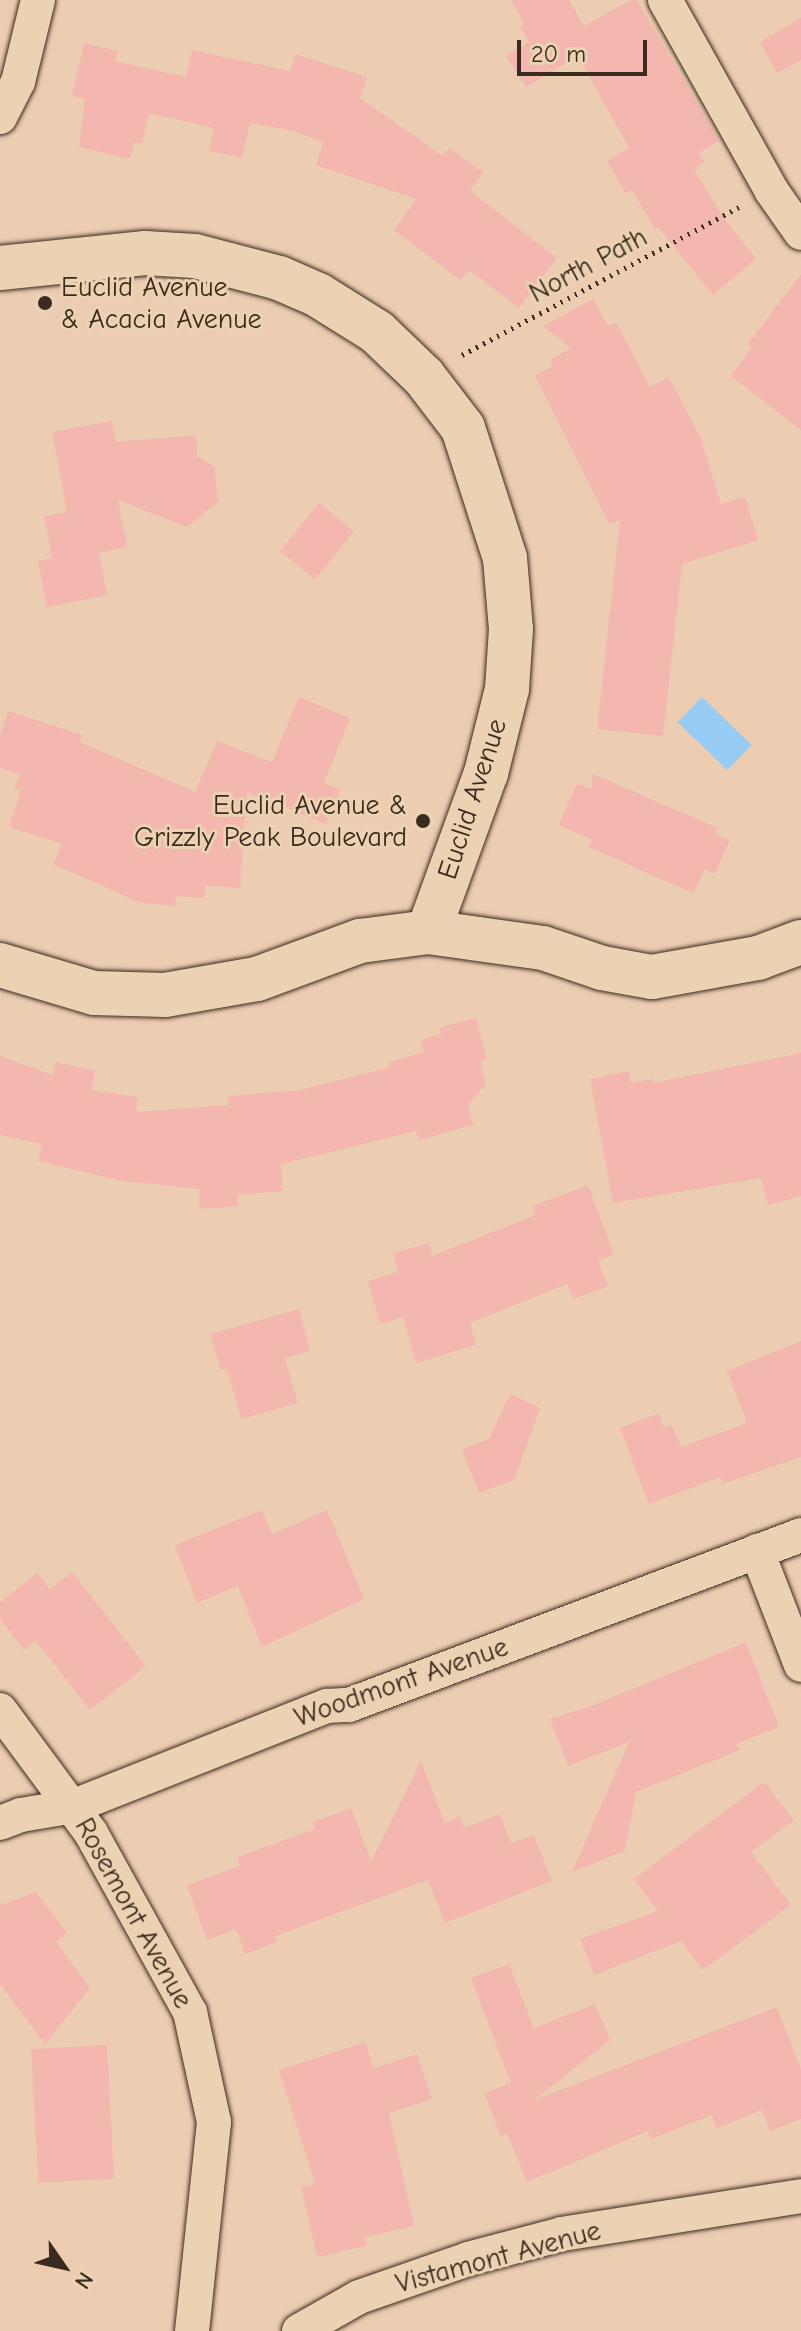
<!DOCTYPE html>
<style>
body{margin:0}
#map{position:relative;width:801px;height:2331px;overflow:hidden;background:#eccdb2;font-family:"Comic Neue",sans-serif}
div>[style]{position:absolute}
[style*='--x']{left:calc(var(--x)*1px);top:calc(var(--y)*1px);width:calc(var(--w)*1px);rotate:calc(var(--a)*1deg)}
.water>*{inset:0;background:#96ccf4;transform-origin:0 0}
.building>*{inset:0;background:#f3b7b0;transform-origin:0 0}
.path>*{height:5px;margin-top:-2.5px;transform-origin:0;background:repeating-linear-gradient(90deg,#3b2a1e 0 2px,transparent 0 8px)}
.roads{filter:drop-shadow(0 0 2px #3b2a1e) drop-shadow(0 0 2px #3b2a1e)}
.street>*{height:34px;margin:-17px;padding:0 17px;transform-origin:17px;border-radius:17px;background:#ead2b2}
.secondary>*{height:44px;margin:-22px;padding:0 22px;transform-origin:22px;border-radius:22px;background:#ead2b2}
.dots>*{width:22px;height:22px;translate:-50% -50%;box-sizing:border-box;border:4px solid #ead2b2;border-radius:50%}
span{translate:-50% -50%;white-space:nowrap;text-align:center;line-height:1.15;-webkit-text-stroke:6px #ead2b2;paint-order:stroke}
.street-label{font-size:28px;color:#3b2a1e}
.poi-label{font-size:28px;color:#3b2a1e}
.left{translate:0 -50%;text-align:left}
.right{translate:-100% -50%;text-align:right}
.north{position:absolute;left:24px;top:2227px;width:80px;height:80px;-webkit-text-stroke:6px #ead2b2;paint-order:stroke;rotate:124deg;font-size:22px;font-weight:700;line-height:32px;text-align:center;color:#3b2a1e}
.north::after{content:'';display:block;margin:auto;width:28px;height:36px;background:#3b2a1e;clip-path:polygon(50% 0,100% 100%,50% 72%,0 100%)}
.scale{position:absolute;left:517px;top:40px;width:130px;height:36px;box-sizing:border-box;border:4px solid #3b2a1e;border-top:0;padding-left:10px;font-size:24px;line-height:28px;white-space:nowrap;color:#3b2a1e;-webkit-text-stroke:6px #ead2b2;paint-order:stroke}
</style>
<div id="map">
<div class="water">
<i style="left:702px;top:697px;width:69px;height:35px;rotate:44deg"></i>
</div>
<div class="building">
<i style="clip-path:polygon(511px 0,569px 0,584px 26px,631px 0,637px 0,719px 141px,699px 153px,704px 162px,694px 169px,721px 214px,756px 259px,713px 295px,658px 227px,655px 229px,632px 190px,626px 194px,607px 161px,629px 148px,578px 56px,526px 87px,506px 56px,529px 42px,520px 26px,524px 24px)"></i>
<i style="clip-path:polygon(801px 18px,801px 60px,777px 73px,760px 42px)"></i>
<i style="clip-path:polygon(84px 43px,118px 51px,115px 61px,186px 77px,192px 50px,290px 71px,296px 54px,367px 77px,360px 98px,443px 156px,449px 148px,483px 172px,470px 191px,557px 258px,519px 308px,469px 270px,460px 280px,394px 230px,416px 199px,316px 165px,323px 142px,290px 130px,250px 123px,242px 158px,209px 151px,214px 128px,149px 113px,142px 144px,134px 142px,130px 159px,79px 147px,85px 99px,72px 96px)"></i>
<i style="clip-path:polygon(801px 274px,801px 430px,731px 376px,752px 347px,748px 344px)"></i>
<i style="clip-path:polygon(593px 299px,608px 326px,616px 322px,650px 387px,669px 377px,701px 439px,721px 504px,745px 497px,758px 540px,682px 564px,663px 736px,597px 729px,620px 520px,609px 524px,535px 376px,553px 366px,550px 360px,571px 348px,543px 326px)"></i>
<i style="clip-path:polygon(112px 421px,116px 442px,196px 435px,197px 456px,215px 467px,218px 502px,187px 527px,118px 500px,127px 547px,99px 553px,107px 595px,47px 607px,38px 561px,52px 558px,44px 516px,67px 512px,52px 432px)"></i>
<i style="left:319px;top:503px;width:45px;height:62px;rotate:39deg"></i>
<i style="clip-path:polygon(299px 697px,350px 718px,324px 783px,340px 789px,326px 824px,247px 792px,240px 888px,205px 885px,204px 898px,176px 896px,175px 906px,141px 903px,53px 864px,62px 844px,9px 827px,21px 791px,15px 788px,20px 774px,0 768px,0 735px,8px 711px,82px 735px,80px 742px,195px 792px,217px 741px,272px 762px)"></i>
<i style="clip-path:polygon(593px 774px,718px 828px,715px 834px,730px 840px,715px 874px,705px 869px,693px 893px,588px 847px,592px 840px,559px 825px,577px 783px,591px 789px)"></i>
<i style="clip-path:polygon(476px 1018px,487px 1059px,480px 1061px,486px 1084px,468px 1105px,473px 1125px,419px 1140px,416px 1131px,281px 1164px,283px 1191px,238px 1195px,239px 1206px,200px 1209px,199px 1189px,123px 1181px,38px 1161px,42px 1144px,0 1135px,0 1056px,53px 1075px,56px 1062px,95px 1071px,91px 1090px,138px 1097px,136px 1112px,229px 1105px,228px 1096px,300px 1090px,390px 1067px,389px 1062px,424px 1052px,421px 1040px,441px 1034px,439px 1028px)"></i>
<i style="clip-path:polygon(801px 1053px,801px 1196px,768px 1205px,761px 1178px,613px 1203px,590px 1079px,629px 1071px,631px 1083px,653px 1079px,653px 1083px)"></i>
<i style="clip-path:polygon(588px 1185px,614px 1254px,598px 1261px,608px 1286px,574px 1299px,567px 1284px,470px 1323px,476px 1345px,416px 1363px,403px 1317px,380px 1324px,368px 1281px,398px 1272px,393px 1253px,429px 1243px,432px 1256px,536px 1215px,533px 1206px)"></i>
<i style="clip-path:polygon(299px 1309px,310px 1351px,285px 1358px,298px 1403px,241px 1419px,227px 1369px,221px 1370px,210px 1334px)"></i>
<i style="clip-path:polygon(801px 1341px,801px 1457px,723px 1484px,720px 1477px,649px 1504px,620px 1428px,659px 1413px,664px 1428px,672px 1425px,681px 1447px,747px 1423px,727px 1371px)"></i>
<i style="clip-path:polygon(510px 1394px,540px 1408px,514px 1480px,479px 1493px,462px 1449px,489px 1439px)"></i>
<i style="clip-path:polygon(262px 1510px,272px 1534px,327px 1510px,364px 1599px,262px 1647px,238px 1586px,197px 1603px,175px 1545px)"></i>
<i style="clip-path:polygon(72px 1572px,146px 1666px,90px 1710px,36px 1641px,24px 1650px,0 1619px,0 1602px,37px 1573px,50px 1589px)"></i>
<i style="clip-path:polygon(746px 1642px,779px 1727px,736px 1744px,740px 1750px,636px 1792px,625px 1851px,572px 1872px,629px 1742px,568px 1766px,550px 1719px,589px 1707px)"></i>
<i style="clip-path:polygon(421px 1761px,445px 1823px,460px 1817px,464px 1828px,500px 1814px,511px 1843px,534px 1835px,552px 1881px,445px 1923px,428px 1880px,275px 1936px,277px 1942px,245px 1954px,236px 1929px,207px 1940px,187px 1885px,240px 1866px,237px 1857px,315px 1829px,313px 1822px,351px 1808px,371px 1861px)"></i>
<i style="clip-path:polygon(764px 1782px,794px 1820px,751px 1852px,791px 1905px,703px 1970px,681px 1941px,594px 1975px,580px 1939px,658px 1911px,634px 1879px)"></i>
<i style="clip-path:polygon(36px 1892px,67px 1933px,56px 1942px,90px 1988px,45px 2044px,0 1984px,0 1905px)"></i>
<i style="clip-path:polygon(509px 1964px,534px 2028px,595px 2004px,610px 2040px,534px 2100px,777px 2007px,801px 2070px,801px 2119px,770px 2131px,762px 2110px,717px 2128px,712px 2115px,651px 2139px,648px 2131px,527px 2182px,507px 2133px,501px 2136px,484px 2093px,511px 2083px,471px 1978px)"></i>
<i style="clip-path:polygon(365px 2042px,374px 2068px,417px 2054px,432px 2099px,389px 2113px,414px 2226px,365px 2237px,367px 2246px,317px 2257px,301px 2187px,315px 2184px,279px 2070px)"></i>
<i style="left:107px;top:2045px;width:134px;height:76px;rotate:87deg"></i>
</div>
<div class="path">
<i style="--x:462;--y:355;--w:314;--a:-28.1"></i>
</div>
<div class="roads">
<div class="street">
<i style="--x:665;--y:0;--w:218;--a:60.8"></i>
<i style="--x:771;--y:190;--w:52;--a:55.1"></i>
<i style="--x:0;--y:117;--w:39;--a:-63"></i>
<i style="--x:18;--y:82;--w:84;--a:-76.3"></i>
<i style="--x:757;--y:1551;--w:122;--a:68.9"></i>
<i style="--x:0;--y:1710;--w:153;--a:53.5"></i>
<i style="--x:91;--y:1833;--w:205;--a:61.1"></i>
<i style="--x:190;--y:2012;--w:113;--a:77.7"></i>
<i style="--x:214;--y:2122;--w:210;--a:96"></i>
<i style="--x:0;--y:1823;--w:22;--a:-21"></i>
<i style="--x:21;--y:1815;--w:54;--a:-9.6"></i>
<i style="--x:74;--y:1806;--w:272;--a:-21.6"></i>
<i style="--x:327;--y:1706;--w:22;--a:-3"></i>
<i style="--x:349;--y:1705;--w:483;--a:-20.6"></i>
<i style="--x:299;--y:2331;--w:69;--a:-29.5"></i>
<i style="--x:359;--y:2297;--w:115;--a:-19.2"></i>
<i style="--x:468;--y:2259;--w:97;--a:-14.9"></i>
<i style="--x:562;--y:2234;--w:242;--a:-9"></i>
</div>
<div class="secondary">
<i style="--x:0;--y:268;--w:146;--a:-5.9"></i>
<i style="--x:145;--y:253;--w:50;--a:3.4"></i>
<i style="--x:195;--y:256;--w:87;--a:14.7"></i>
<i style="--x:279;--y:278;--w:43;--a:23.6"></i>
<i style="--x:318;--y:295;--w:70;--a:32.1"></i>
<i style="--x:377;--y:332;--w:65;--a:43.8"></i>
<i style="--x:424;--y:377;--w:64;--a:52.6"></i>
<i style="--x:463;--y:428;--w:137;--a:72.1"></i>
<i style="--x:505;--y:558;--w:71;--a:85.2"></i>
<i style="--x:511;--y:629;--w:60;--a:93.8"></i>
<i style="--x:507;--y:689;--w:87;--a:104"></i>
<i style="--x:486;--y:773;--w:169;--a:110"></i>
<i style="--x:0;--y:965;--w:98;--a:16.6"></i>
<i style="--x:94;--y:993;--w:71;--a:1.6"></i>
<i style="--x:165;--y:995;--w:93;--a:-9.9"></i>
<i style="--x:257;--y:979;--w:110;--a:-20.3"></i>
<i style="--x:360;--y:941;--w:69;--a:-7.5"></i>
<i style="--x:428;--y:932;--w:116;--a:7.9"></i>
<i style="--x:543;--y:948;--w:62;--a:18.7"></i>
<i style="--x:602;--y:968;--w:51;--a:10.2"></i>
<i style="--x:652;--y:977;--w:108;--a:-10.2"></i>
<i style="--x:758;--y:958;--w:46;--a:-20.4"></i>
</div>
</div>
<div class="dots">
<i style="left:45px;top:303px;background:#3b2a1e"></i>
<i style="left:423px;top:821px;background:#3b2a1e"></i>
</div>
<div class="street-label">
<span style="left:588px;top:265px;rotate:-28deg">North Path</span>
<span style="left:472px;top:799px;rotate:-72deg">Euclid Avenue</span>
<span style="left:401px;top:1682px;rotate:-19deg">Woodmont Avenue</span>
<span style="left:134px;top:1913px;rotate:61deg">Rosemont Avenue</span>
<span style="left:498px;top:2257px;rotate:-15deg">Vistamont Avenue</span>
</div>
<div class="poi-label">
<span class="left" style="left:61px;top:303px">Euclid Avenue<br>&amp; Acacia Avenue</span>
<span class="right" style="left:407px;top:821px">Euclid Avenue &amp;<br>Grizzly Peak Boulevard</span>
</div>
<div class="north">N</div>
<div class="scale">20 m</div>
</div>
